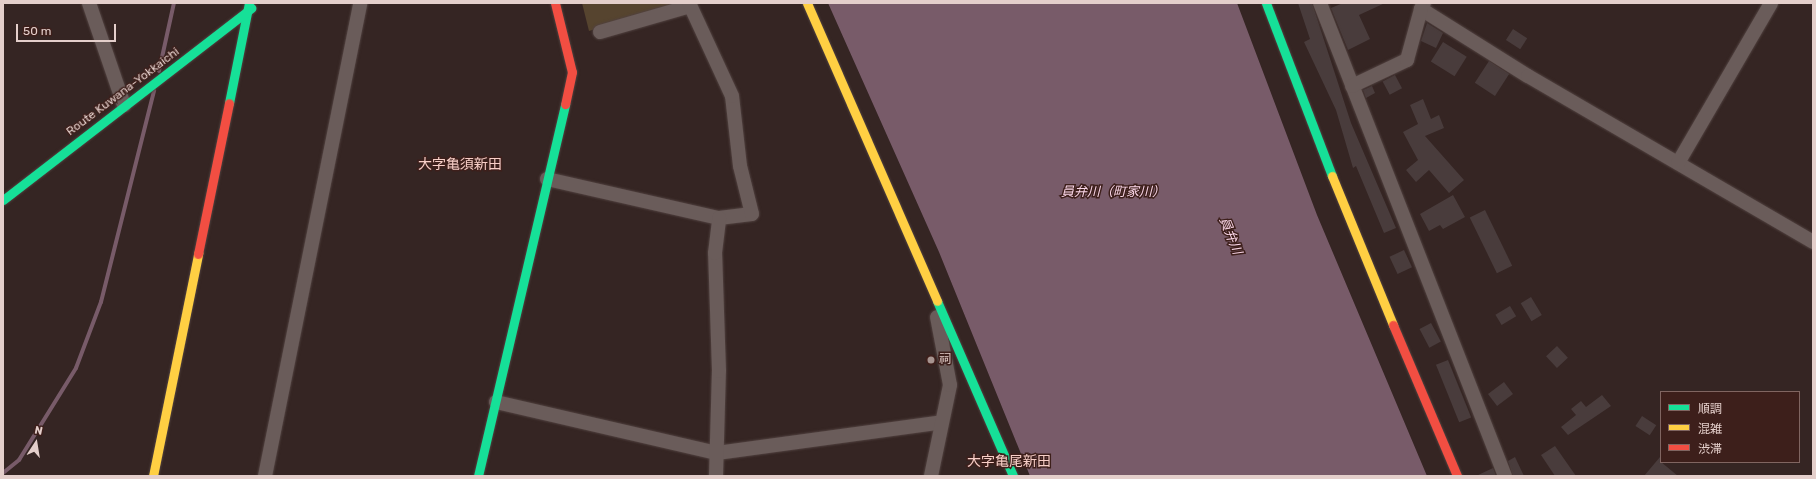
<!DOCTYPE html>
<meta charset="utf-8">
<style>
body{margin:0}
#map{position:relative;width:1816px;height:479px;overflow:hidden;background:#352523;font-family:Rubik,"Noto Sans JP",sans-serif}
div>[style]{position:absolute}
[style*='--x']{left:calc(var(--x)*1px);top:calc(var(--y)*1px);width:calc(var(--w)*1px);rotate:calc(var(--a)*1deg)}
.green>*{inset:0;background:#56442f}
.water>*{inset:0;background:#785b69}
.stream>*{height:4px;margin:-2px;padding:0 2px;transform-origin:2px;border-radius:2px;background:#785b69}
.building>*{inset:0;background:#493c3c;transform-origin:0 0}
.roads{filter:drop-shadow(0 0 1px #50413f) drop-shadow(0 0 1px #50413f)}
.street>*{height:14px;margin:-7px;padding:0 7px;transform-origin:7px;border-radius:7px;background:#6a5c5a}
.fast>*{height:9px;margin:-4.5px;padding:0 4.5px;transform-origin:4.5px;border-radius:4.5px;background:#16e098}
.slow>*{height:9px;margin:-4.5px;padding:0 4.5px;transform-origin:4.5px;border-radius:4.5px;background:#ffcf43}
.jam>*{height:9px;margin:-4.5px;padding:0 4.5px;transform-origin:4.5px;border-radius:4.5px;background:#f24e42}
.dots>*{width:11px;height:11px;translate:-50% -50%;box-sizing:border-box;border:2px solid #3d1f1b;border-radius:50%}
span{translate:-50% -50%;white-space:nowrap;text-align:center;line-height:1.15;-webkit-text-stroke:3px #3d1f1b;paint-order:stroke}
.street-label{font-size:12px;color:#e4cfcb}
.poi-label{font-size:12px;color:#e4cfcb}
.left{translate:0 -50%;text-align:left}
.water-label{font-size:13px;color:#fad6e8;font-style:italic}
.quarter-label{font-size:14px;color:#f8cfc8}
.frame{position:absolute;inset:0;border:4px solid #e4cfcb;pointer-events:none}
.legend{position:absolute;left:1660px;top:391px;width:140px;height:72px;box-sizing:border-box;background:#3d1f1b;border:1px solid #806561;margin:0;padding:5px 7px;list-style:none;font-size:12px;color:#e4cfcb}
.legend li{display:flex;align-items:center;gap:8px;height:20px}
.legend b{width:20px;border:1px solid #806561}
.north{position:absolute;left:16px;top:423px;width:40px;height:40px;-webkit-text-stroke:3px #3d1f1b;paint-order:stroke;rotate:12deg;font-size:11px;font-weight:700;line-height:16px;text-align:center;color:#e4cfcb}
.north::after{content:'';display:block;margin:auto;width:14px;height:18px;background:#e4cfcb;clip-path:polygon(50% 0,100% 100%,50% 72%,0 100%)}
.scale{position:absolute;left:16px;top:24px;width:100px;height:18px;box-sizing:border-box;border:2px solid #e4cfcb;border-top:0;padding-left:5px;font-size:12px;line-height:14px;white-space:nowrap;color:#e4cfcb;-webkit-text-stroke:3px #3d1f1b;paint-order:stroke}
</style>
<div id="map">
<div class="green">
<i style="clip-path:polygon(582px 3px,678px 3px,589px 31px)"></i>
</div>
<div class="water">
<i style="clip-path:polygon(828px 3px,1237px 3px,1317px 215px,1427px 476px,1030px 476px,939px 252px)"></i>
</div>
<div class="stream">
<i style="--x:159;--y:71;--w:70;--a:-77.6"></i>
<i style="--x:3;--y:473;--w:21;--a:-39"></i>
<i style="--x:19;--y:460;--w:108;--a:-58.2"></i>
<i style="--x:76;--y:368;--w:71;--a:-69.3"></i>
<i style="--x:101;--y:302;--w:218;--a:-75.9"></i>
</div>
<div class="building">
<i style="clip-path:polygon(1298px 3px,1312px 3px,1351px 123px,1396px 228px,1384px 233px,1356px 166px,1353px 168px,1336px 110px,1304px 42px,1310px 39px)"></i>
<i style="clip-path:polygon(1343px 3px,1385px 3px,1359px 15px,1370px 39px,1348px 50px,1331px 8px)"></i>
<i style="clip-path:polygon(1427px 23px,1443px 33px,1436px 48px,1421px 41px)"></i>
<i style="left:1513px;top:29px;width:17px;height:13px;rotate:33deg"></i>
<i style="left:1443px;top:42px;width:28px;height:23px;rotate:32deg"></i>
<i style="left:1489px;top:61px;width:24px;height:26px;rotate:33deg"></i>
<i style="left:1395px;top:75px;width:15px;height:14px;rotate:62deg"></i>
<i style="clip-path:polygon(1372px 86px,1375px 93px,1366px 98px,1363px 90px)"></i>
<i style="clip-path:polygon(1423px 99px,1431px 119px,1439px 115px,1444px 128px,1425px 136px,1464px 180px,1449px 193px,1429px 170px,1416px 182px,1406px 170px,1418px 160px,1403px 132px,1418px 124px,1410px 105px)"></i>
<i style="clip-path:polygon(1453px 195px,1465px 217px,1443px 229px,1440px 225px,1429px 231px,1420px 214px)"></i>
<i style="left:1485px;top:210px;width:62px;height:17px;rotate:64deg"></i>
<i style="left:1404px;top:250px;width:19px;height:16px;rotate:65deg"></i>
<i style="left:1531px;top:297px;width:21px;height:12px;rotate:59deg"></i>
<i style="left:1510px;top:306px;width:12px;height:17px;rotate:59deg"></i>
<i style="left:1431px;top:323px;width:21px;height:13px;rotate:62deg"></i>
<i style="left:1557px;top:346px;width:16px;height:15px;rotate:47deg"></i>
<i style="left:1448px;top:360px;width:62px;height:13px;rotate:68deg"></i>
<i style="left:1504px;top:382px;width:15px;height:20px;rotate:53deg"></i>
<i style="clip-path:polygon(1602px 395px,1611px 406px,1568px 435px,1561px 427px,1576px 415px,1571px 409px,1581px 401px,1586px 407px)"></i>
<i style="left:1642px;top:416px;width:17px;height:12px;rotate:33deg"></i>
<i style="clip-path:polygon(1555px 446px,1576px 476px,1555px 476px,1541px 455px)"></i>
<i style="clip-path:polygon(1515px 457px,1524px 476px,1513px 476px,1508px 461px)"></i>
<i style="clip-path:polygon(1660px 457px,1661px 462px,1678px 476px,1644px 476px)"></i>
<i style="clip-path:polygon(1493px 468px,1496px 476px,1476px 476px)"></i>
</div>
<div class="roads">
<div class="street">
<i style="--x:89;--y:3;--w:108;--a:71.1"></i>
<i style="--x:1320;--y:3;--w:508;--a:68.64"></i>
<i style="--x:1424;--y:3;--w:7;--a:117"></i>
<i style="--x:1421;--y:9;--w:126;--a:32.1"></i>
<i style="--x:1528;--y:76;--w:330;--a:30.2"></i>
<i style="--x:600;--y:32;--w:94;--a:-16.1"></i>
<i style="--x:1352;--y:86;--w:61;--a:-25.3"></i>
<i style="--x:1407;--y:60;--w:53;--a:-74.6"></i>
<i style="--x:1678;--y:163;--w:185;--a:-59.8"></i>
<i style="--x:547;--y:179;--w:176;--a:12.8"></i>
<i style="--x:719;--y:218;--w:33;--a:-7"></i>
<i style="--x:752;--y:214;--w:49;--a:-104"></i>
<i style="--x:740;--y:166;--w:70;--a:-96.5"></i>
<i style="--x:732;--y:96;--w:102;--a:-114.8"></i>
<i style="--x:496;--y:402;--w:227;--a:13"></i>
<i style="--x:717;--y:453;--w:227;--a:-7.8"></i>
<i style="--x:265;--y:476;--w:482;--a:-78.6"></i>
<i style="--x:716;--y:476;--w:105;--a:-88.4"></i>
<i style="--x:719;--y:371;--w:118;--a:-91.9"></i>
<i style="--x:715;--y:253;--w:35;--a:-83"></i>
<i style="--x:931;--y:476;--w:93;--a:-78.2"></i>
<i style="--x:950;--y:385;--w:69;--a:-100.8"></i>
</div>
<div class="fast">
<i style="--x:1266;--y:3;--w:185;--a:69.1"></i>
<i style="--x:229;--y:103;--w:102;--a:-78.7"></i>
<i style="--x:3;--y:200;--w:314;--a:-37.7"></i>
<i style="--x:937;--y:301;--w:191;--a:66.5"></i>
<i style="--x:478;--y:476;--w:382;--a:-76.8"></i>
</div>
<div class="slow">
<i style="--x:807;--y:3;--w:325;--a:66.4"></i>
<i style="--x:1332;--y:176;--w:161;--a:67.7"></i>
<i style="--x:153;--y:476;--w:227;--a:-78.5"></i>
</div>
<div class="jam">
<i style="--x:555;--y:3;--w:71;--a:76.2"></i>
<i style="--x:572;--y:72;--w:33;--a:102"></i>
<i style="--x:198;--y:254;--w:154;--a:-78.4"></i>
<i style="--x:1393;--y:325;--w:164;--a:67"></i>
</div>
</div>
<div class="dots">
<i style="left:931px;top:360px;background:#a79490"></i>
</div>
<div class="street-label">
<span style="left:123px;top:92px;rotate:-37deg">Route Kuwana-Yokkaichi</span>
</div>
<div class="poi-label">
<span class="left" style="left:939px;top:360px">祠</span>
</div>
<div class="water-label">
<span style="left:1113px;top:192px">員弁川（町家川）</span>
<span style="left:1230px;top:236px;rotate:68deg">員弁川</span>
</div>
<div class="quarter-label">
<span style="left:460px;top:165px">大字亀須新田</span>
<span style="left:1009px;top:462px">大字亀尾新田</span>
</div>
<div class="frame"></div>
<ul class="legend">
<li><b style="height:5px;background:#16e098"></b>順調</li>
<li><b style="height:5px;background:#ffcf43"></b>混雑</li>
<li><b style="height:5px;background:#f24e42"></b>渋滞</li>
</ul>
<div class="north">N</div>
<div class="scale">50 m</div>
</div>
